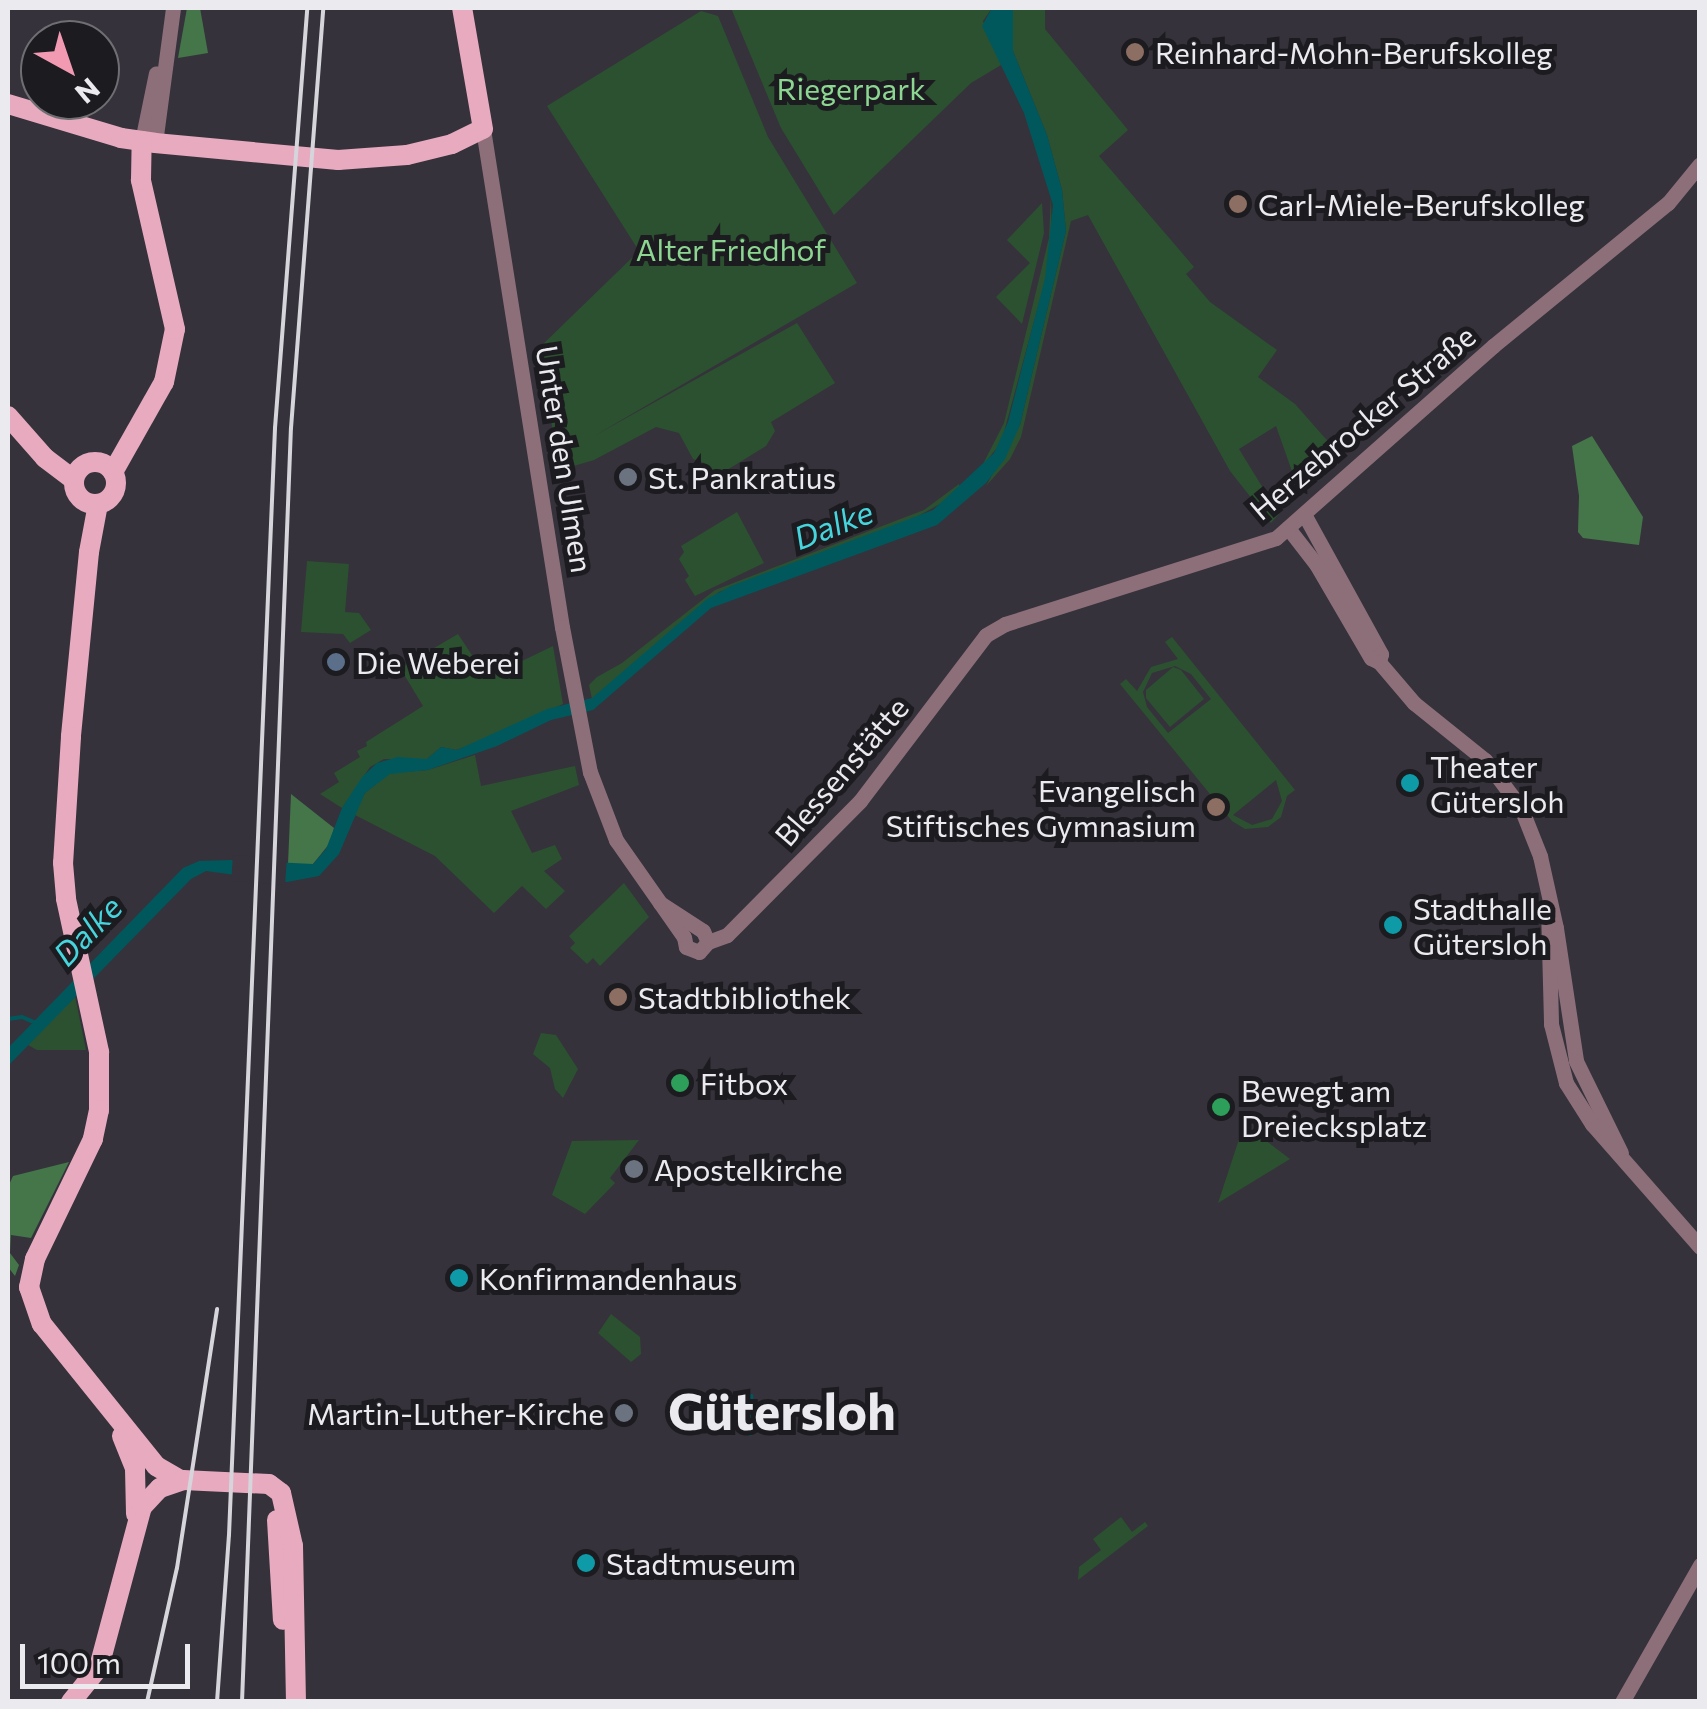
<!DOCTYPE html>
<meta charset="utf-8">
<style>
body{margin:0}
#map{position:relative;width:1707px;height:1709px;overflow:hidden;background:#35323b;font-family:Commissioner,sans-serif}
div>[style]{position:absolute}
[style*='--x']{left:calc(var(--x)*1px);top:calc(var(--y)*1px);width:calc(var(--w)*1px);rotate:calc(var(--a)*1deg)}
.green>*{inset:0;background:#2c5130}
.forest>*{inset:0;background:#447649}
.water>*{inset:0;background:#00585c}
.pier>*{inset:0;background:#35323b;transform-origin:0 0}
.stream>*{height:4px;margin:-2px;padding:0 2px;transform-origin:2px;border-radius:2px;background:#00585c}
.minor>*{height:15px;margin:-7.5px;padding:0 7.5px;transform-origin:7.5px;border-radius:7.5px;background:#8d6f79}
.major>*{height:20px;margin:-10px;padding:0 10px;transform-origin:10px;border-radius:10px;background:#e7aabe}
.major>.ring{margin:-10px;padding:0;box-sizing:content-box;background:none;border:20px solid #e7aabe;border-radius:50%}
.rail>*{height:4px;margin:-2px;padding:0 2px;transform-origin:2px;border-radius:2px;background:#d6d5db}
.dots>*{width:28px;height:28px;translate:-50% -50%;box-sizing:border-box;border:5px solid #1c1b1f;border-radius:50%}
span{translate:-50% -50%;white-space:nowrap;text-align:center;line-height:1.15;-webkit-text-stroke:10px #1c1b1f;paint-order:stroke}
.poi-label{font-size:30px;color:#ebeaef}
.left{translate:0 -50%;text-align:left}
.right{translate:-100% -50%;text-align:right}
.park-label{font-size:30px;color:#8cd692}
.street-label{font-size:30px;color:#ebeaef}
.water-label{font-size:32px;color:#46d5dd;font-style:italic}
.town-label{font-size:50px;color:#ebeaef;font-weight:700}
.frame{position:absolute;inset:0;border:10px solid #ebeaef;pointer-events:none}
.north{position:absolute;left:20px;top:20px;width:100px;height:100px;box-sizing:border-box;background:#1c1b1f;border:2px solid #6f6e72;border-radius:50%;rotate:140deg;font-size:28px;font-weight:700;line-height:40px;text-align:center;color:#ebeaef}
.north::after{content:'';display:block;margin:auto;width:35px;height:45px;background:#f19ab2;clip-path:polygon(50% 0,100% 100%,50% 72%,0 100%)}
.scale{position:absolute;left:20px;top:1644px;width:170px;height:45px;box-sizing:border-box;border:5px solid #ebeaef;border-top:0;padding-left:12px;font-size:30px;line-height:35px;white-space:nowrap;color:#ebeaef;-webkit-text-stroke:8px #1c1b1f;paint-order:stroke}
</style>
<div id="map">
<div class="green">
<i style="clip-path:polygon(731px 8px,992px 8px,983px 21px,1001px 65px,971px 83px,834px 215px,781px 128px)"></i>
<i style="clip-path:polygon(1013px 8px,1045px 8px,1045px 29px,1128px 130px,1099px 156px,1194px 267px,1186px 274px,1210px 302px,1277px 350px,1258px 377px,1295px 404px,1340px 455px,1300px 494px,1276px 426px,1239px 449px,1279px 514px,1271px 523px,1230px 471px,1088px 215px,1071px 221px,1021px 437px,1010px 459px,986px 486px,1020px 425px,1066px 231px,1062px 190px,1047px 135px,1013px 51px)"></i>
<i style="clip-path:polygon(701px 11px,718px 16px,768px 137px,857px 283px,594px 436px,797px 323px,835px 383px,771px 422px,775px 431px,766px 446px,714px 478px,704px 463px,693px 459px,679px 433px,656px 427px,594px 460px,560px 470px,538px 349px,639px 251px,547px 106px)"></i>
<i style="clip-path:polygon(1051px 195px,1052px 248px,1046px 277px,1001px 443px,982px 466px,1004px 423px,1049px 238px)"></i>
<i style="clip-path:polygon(1042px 203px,1044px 233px,1022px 324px,996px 297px,1030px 263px,1007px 240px)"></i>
<i style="clip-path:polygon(959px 484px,959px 489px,949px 499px,911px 520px,719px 592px,592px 699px,589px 685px,597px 677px,622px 663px,715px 590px,924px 510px)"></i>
<i style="clip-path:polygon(737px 512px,764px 563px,695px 596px,685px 580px,689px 576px,679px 559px,684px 552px,681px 546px)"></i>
<i style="clip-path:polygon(307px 561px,349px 564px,345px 612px,359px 613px,371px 630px,350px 643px,343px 634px,301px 632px)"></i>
<i style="clip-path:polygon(458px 634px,487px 678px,553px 646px,563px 704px,483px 741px,456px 750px,441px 747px,427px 759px,384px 759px,370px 767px,342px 808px,320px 794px,339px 782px,334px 773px,360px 757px,357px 751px,367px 746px,366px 742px,423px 706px,400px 668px)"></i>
<i style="clip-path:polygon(evenodd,1172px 637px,1295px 790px,1287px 796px,1281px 817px,1268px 827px,1245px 829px,1232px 821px,1120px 684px,1126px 679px,1137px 691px,1151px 667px,1178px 659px,1165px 642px,1172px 637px,1175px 666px,1191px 674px,1211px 699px,1168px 733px,1147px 707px,1143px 692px,1152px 673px,1175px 666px,1172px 637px,1276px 780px,1282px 801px,1272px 819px,1252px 825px,1233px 815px,1276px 780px)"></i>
<i style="clip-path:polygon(1173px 667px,1181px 670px,1204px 699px,1170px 727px,1146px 698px,1146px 690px)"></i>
<i style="clip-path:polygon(475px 755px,481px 786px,575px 766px,579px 785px,511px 811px,532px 853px,555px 845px,562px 859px,544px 871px,565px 891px,546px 909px,522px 886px,494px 913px,435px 856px,353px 814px,365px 793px,390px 773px,428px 770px)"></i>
<i style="clip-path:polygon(624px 883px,649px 917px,600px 966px,593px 958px,587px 964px,570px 948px,575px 943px,569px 936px)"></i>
<i style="clip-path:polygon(75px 996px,86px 1050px,37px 1050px,28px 1045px)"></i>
<i style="clip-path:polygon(541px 1033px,556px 1035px,578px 1069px,563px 1098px,555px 1089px,550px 1068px,533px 1054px)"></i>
<i style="clip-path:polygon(1244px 1124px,1290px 1159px,1218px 1203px)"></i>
<i style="clip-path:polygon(639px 1140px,610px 1178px,615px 1183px,585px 1214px,552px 1195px,572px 1141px)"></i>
<i style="clip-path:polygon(611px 1314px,640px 1337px,641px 1354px,631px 1362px,598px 1333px)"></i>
<i style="clip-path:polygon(1121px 1517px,1132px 1532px,1145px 1522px,1148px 1526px,1078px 1580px,1079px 1567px,1101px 1550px,1093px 1539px)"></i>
</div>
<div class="forest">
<i style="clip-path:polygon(187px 8px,200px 8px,208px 53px,178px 58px)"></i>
<i style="clip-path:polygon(1592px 436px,1643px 517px,1639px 545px,1583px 538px,1578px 532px,1579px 496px,1572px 446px)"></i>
<i style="clip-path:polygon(291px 794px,334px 828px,330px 843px,313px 864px,288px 864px)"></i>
<i style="clip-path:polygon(69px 1162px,31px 1238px,11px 1235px,10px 1253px,19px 1265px,15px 1276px,8px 1267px,8px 1187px,13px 1176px)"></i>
</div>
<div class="water">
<i style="clip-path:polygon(992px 8px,1013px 8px,1013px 51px,1047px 135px,1062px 190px,1066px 231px,1020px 425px,1005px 459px,986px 483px,937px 525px,711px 608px,593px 710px,551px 720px,497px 746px,428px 770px,390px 774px,365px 793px,339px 854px,319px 876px,287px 882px,206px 871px,191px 879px,8px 1066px,8px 1048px,183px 868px,199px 861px,231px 860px,313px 864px,326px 849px,342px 808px,362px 777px,377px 763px,398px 757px,427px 759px,441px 747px,457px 750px,547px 709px,592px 698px,707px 599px,731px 586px,933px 510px,994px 453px,1008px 422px,1045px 278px,1053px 205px,1024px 113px,982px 26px)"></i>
</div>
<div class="pier">
<i style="left:233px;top:855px;width:54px;height:26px;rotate:4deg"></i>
</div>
<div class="stream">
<i style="--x:8;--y:1019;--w:14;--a:-8"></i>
<i style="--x:22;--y:1017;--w:15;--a:23"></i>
<i style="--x:750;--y:1434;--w:38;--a:-88"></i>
</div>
<div class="minor">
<i style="--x:483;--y:129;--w:504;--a:80.99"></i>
<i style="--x:562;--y:627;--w:148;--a:79.1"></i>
<i style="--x:590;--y:772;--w:73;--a:69.1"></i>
<i style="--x:616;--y:840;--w:118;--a:55"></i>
<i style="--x:684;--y:937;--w:10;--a:79"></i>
<i style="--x:686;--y:947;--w:14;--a:21"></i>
<i style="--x:699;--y:952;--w:13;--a:-48"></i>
<i style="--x:142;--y:141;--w:69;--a:-78.4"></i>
<i style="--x:155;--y:143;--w:136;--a:-82.4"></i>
<i style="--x:1304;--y:514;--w:160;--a:61.2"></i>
<i style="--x:1381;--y:654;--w:8;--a:104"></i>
<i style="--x:1288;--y:528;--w:46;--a:52.1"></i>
<i style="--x:1316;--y:564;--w:109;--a:59.7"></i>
<i style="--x:1371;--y:658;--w:9;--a:27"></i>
<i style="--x:1379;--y:662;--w:54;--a:49.5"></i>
<i style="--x:1414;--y:703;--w:91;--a:38.8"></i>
<i style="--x:1485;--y:760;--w:60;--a:53.1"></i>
<i style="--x:1521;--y:808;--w:52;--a:68.4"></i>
<i style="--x:1540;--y:856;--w:74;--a:77.5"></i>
<i style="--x:1556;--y:928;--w:134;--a:81.4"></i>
<i style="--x:1576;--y:1061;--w:102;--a:63.9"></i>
<i style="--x:660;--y:903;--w:51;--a:33.1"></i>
<i style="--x:703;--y:931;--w:12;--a:66"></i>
<i style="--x:1548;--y:907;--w:117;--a:88.5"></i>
<i style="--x:1551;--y:1024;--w:61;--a:75.7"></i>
<i style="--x:1566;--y:1083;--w:49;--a:57.6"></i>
<i style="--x:1592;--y:1124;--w:164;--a:48.7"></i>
<i style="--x:708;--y:942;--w:20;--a:-20"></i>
<i style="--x:727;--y:935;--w:189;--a:-45.2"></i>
<i style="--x:860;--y:801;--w:208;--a:-52.8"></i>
<i style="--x:986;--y:635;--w:22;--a:-30"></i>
<i style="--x:1005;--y:624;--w:284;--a:-17.6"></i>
<i style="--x:1276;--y:538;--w:290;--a:-41.5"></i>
<i style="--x:1493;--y:346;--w:226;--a:-39.3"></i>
<i style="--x:1668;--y:203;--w:50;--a:-50.6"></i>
<i style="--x:1622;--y:1702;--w:158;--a:-60.3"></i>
</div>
<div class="major">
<i style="--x:8;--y:104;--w:118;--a:16.7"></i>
<i style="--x:121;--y:138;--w:34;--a:8"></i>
<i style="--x:155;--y:143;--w:184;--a:5.3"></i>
<i style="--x:338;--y:160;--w:69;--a:-4.1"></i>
<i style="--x:407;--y:155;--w:46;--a:-13.7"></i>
<i style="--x:452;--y:144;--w:34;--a:-26"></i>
<i style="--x:483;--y:129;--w:123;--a:-99.8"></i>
<i style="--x:8;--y:416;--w:56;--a:48.6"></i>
<i style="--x:45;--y:458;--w:36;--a:37"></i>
<i class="ring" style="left:74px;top:462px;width:22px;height:22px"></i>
<i style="--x:113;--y:472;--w:103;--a:-60.5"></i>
<i style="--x:164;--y:382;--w:54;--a:-78.3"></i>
<i style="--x:175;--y:329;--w:153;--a:-102.9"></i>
<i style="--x:141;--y:180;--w:39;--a:-89"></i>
<i style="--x:98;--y:504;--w:49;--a:100.6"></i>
<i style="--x:89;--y:552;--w:186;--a:95.6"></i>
<i style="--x:71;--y:737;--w:126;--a:93.6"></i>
<i style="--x:63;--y:863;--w:36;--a:85"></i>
<i style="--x:66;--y:899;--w:157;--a:77.8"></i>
<i style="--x:99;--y:1052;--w:58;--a:90"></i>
<i style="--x:99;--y:1110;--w:30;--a:102"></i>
<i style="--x:93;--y:1139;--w:133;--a:115.8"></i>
<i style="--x:35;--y:1259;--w:29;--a:102"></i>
<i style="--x:29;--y:1287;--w:39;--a:71"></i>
<i style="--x:42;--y:1324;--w:182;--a:51.2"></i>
<i style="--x:156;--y:1466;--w:28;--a:30"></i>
<i style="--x:122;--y:1436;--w:35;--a:68"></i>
<i style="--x:135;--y:1469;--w:45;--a:88.7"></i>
<i style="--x:277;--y:1520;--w:100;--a:86.6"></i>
<i style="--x:71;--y:1702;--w:45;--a:-51.3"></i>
<i style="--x:99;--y:1667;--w:166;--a:-75"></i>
<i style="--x:142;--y:1507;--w:26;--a:-47"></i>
<i style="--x:160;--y:1488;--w:24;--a:-19"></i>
<i style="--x:183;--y:1480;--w:86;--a:2.7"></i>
<i style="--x:269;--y:1484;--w:15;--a:37"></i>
<i style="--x:281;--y:1493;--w:54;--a:77.2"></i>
<i style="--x:293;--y:1546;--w:156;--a:88.9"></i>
</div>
<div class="rail">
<i style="--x:147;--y:1702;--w:137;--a:-77.4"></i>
<i style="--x:177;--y:1568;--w:262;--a:-81.2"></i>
<i style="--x:217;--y:1702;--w:167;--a:-85.9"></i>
<i style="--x:229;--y:1535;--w:1108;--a:-87.62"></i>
<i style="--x:275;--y:428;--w:421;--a:-85.6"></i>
<i style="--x:242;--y:1702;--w:1275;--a:-87.8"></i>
<i style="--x:291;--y:428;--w:421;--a:-85.6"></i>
</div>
<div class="dots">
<i style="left:1135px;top:52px;background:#8d6e63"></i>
<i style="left:1238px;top:204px;background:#8d6e63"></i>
<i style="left:628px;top:477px;background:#6b7280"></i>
<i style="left:336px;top:662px;background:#5c6f8a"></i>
<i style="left:1410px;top:783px;background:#0f9aa8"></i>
<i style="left:1216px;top:807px;background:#8d6e63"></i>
<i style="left:1393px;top:925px;background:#0f9aa8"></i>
<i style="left:618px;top:997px;background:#8d6e63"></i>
<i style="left:680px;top:1083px;background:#2e9e5b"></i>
<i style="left:1221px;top:1107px;background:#2e9e5b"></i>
<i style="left:634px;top:1169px;background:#6b7280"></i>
<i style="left:459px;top:1278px;background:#0f9aa8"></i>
<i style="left:624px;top:1413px;background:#6b7280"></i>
<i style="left:586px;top:1563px;background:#0f9aa8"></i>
</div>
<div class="poi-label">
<span class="left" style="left:1155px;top:52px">Reinhard-Mohn-Berufskolleg</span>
<span class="left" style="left:1258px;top:204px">Carl-Miele-Berufskolleg</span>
<span class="left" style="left:648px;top:477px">St. Pankratius</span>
<span class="left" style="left:356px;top:662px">Die Weberei</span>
<span class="left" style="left:1430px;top:783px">Theater<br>Gütersloh</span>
<span class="right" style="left:1196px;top:807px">Evangelisch<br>Stiftisches Gymnasium</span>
<span class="left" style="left:1413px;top:925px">Stadthalle<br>Gütersloh</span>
<span class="left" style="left:638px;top:997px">Stadtbibliothek</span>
<span class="left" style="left:700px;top:1083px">Fitbox</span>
<span class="left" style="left:1241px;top:1107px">Bewegt am<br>Dreiecksplatz</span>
<span class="left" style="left:654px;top:1169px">Apostelkirche</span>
<span class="left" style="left:479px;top:1278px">Konfirmandenhaus</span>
<span class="right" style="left:604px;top:1413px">Martin-Luther-Kirche</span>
<span class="left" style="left:606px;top:1563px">Stadtmuseum</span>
</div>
<div class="park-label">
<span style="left:851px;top:88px">Riegerpark</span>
<span style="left:731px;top:249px">Alter Friedhof</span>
</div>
<div class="street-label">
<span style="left:1362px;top:422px;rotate:-40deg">Herzebrocker Straße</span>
<span style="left:565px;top:459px;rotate:81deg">Unter den Ulmen</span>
<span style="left:841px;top:771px;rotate:-49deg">Blessenstätte</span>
</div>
<div class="water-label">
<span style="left:833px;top:524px;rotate:-21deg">Dalke</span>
<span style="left:87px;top:930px;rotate:-46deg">Dalke</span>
</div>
<div class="town-label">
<span style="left:782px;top:1410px">Gütersloh</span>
</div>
<div class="frame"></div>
<div class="north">N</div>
<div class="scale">100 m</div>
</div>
